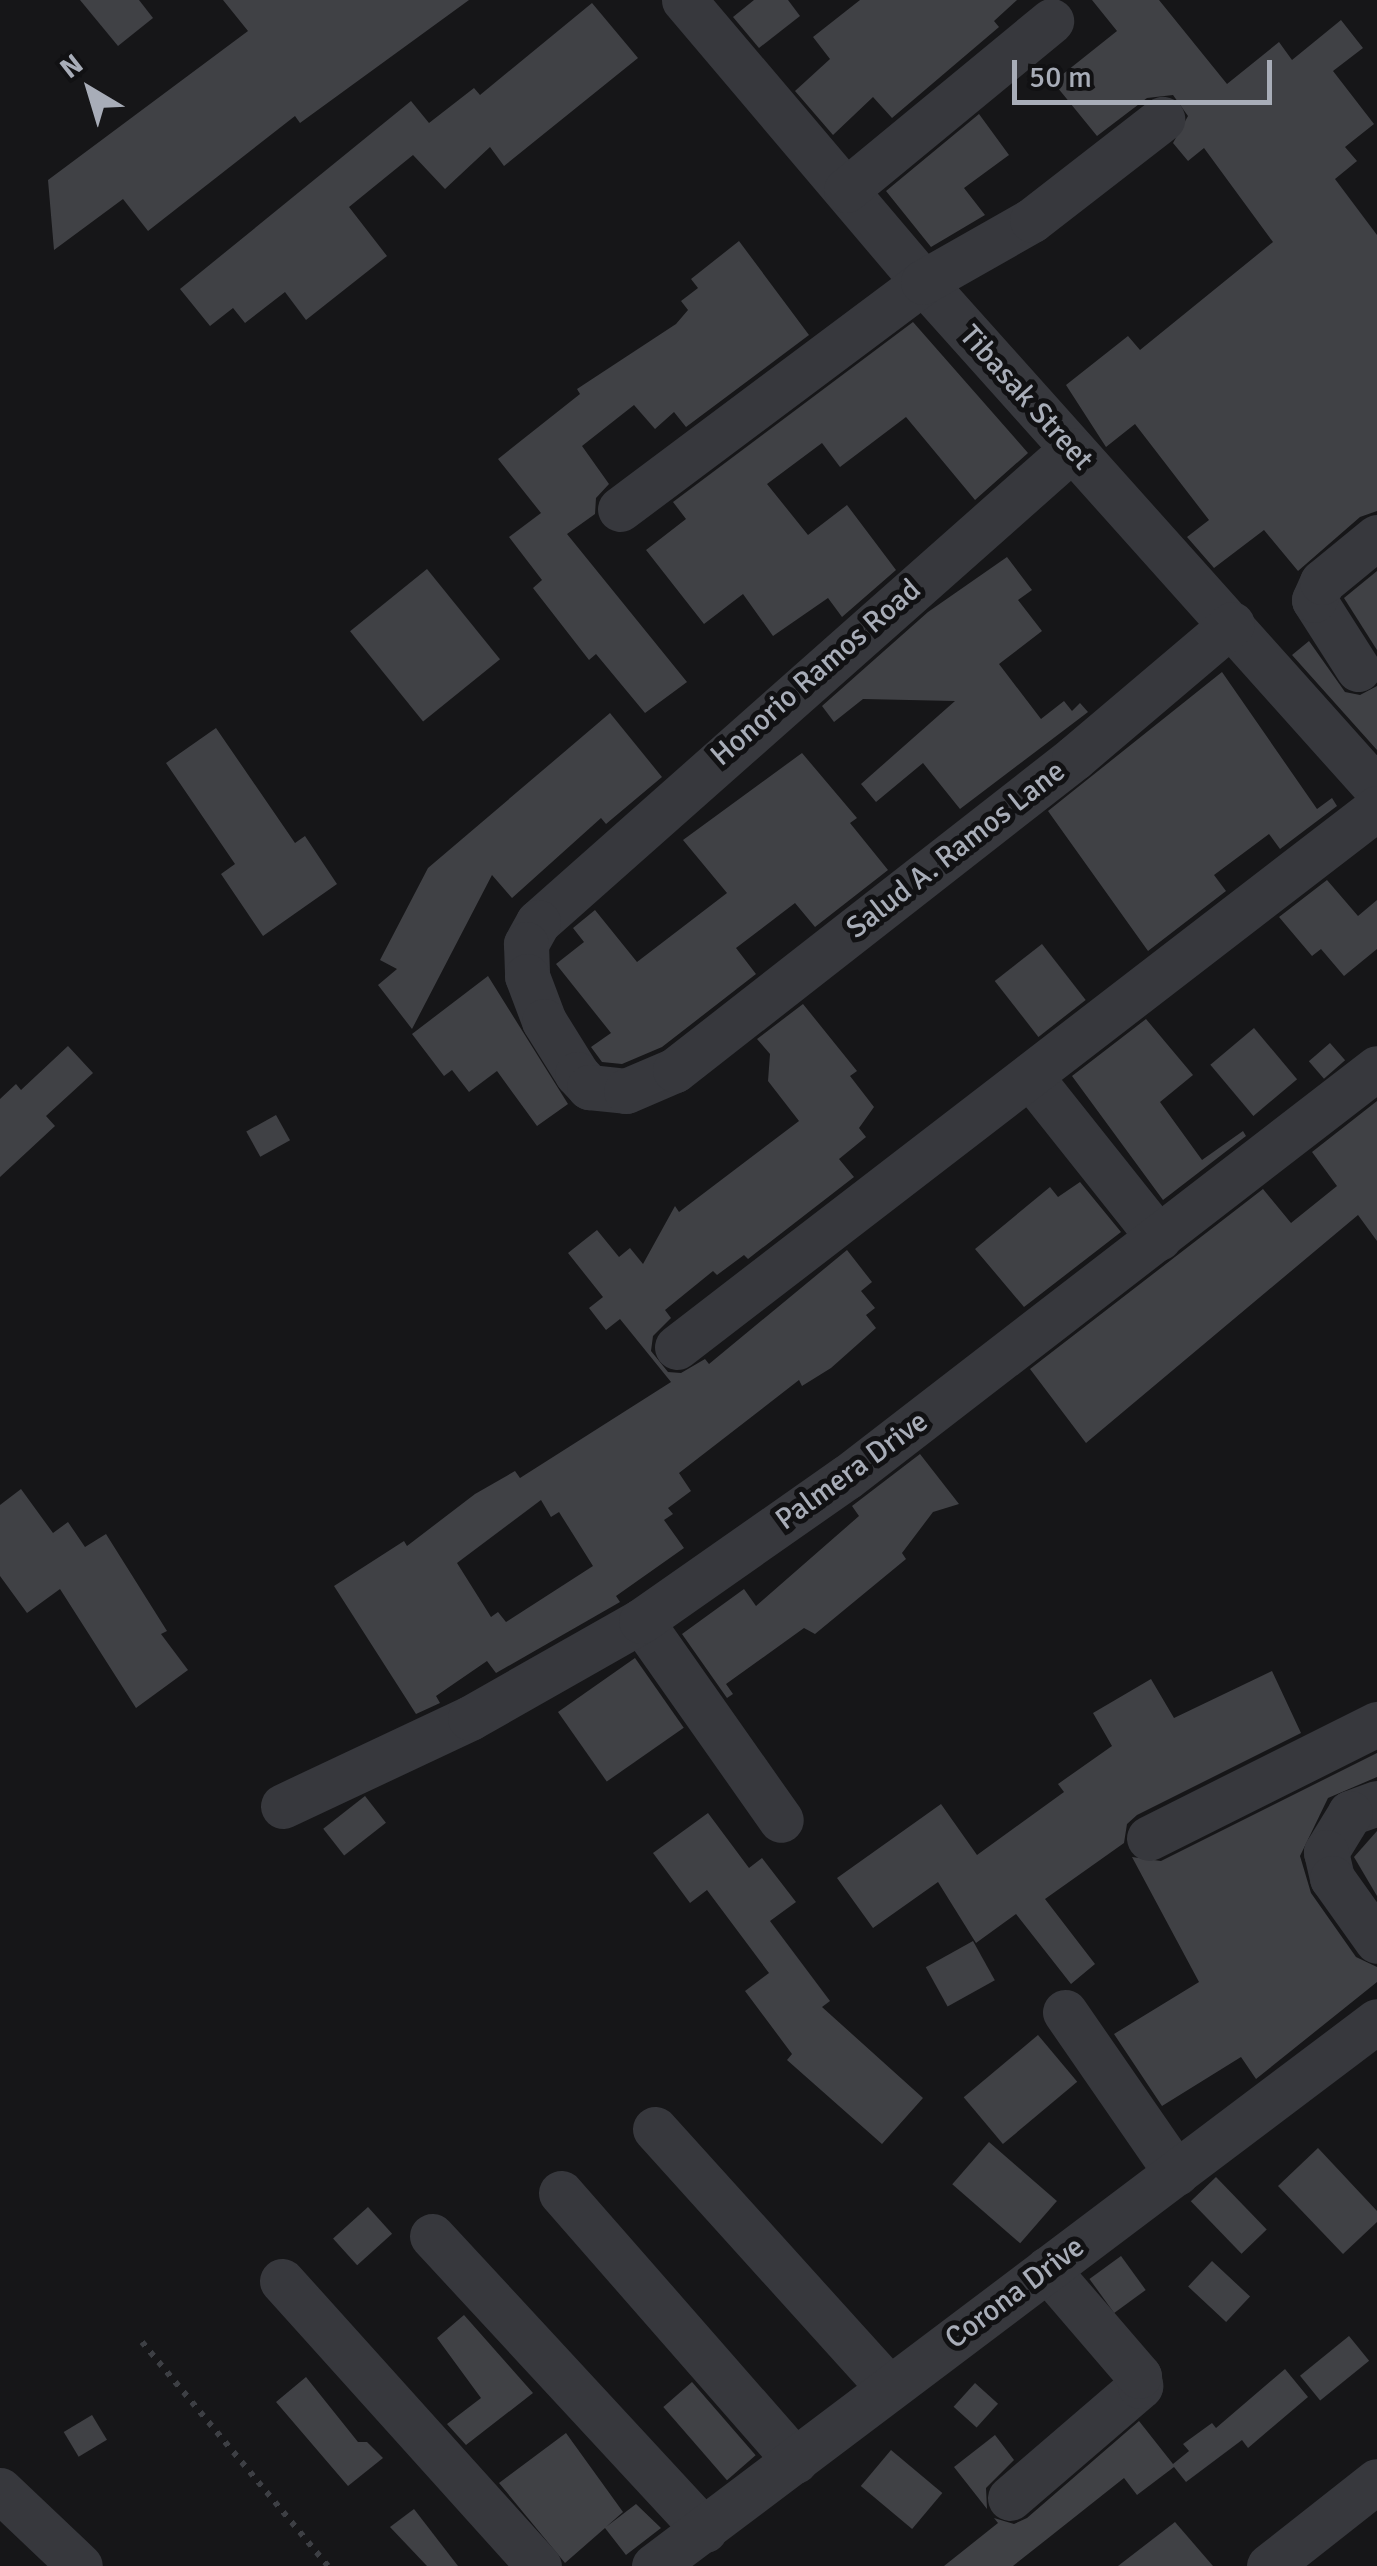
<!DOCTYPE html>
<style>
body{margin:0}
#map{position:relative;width:1377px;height:2566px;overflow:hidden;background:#161618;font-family:Signika,sans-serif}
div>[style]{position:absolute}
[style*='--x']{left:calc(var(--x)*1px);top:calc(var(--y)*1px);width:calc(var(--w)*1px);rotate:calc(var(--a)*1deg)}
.building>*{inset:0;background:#404145;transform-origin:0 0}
.path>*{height:6px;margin-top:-3px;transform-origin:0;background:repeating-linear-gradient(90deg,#3d3f44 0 5px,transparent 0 13px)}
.minor>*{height:45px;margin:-22.5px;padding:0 22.5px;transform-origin:22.5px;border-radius:22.5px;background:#37383d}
span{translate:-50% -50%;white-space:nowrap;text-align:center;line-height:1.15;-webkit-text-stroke:10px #111113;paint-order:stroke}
.street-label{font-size:30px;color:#a8adb8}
.north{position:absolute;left:40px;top:40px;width:100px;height:100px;-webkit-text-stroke:8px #111113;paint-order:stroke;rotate:322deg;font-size:28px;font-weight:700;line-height:40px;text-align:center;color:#a8adb8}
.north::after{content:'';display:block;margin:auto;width:35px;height:45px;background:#a8adb8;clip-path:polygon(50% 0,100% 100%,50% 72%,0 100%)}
.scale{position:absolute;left:1012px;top:60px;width:260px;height:45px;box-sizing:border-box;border:5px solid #a8adb8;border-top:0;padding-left:12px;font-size:30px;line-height:35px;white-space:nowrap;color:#a8adb8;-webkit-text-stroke:8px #111113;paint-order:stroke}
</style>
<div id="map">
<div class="building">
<i style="clip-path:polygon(80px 0,139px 0,153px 18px,118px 46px)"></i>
<i style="clip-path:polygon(223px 0,469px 0,300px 123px,295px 116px,148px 231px,123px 199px,54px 250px,48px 180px,248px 31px)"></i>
<i style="clip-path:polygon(754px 0,788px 0,800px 16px,759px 48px,733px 17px)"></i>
<i style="clip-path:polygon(860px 0,1017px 0,994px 21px,999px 27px,892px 118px,873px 97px,833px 135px,795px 91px,830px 59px,813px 37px)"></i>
<i style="clip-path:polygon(1092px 0,1159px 0,1227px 84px,1279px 42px,1292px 60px,1341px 20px,1363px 48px,1333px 71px,1374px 124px,1345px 147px,1357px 161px,1335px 179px,1377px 235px,1377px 511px,1360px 517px,1298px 571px,1264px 530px,1214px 568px,1187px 537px,1209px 520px,1135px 424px,1106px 447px,1066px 385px,1128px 336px,1140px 350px,1273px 242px,1204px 148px,1188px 161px,1173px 143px,1188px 116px,1173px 95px,1147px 98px,1097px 136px,1053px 82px,1117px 31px)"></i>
<i style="clip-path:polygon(592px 3px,638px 58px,504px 166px,490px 147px,445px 189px,413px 155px,349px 207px,387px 256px,306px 320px,285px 292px,245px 323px,233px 308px,210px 326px,180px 289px,411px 101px,429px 123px,474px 88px,480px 95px)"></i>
<i style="clip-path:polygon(979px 114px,1009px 155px,964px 188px,985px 215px,931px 247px,886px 191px)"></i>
<i style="clip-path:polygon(739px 241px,809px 335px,686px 427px,674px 412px,655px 429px,634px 405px,582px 446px,609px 484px,596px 498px,595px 514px,567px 534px,687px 682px,645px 713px,596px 654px,589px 660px,533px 588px,542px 580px,509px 537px,541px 513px,498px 459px,580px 394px,577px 389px,676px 324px,688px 310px,681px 301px,698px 288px,691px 279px)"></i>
<i style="clip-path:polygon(913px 322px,1028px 453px,975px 500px,906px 417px,840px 467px,822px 443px,767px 484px,808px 535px,847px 505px,896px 570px,842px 617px,828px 598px,773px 636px,743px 594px,704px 624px,646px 550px,686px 519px,673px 502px)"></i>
<i style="clip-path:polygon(1007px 557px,1032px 590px,1018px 600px,1042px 631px,999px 664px,1041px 719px,1064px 701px,1072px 711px,1080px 703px,1088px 712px,960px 809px,923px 763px,876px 802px,861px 784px,955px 701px,863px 699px,834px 722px,822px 706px,928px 612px)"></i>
<i style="left:427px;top:569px;width:116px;height:99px;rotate:51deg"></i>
<i style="clip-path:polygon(1377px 571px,1377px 650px,1344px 598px)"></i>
<i style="clip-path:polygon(1309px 641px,1345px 692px,1360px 695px,1377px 686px,1377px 750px,1292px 655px)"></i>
<i style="clip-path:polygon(1222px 672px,1317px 809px,1332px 798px,1337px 806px,1280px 849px,1269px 834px,1214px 875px,1226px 891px,1148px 951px,1048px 811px)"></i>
<i style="clip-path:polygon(610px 713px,662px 777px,606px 824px,601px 818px,512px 898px,492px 875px,412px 1029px,378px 985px,397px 969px,380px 960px,428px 868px)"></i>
<i style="clip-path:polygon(216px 728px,295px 843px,305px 836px,337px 884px,263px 936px,221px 874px,235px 864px,166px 763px)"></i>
<i style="clip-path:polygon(802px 753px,857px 818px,850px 823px,888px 870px,815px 927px,795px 903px,736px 948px,756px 974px,662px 1047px,622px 1064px,602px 1062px,591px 1047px,611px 1033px,556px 964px,584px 942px,573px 928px,595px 910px,637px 962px,727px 893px,683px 840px)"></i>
<i style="clip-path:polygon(1327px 880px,1358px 916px,1377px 900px,1377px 949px,1344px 976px,1321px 949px,1312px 956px,1279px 917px)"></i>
<i style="left:1042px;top:944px;width:71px;height:60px;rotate:52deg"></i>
<i style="clip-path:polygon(488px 976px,568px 1104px,537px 1126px,497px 1071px,469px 1092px,452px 1070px,444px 1076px,412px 1034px)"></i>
<i style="clip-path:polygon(evenodd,803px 1004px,857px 1071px,850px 1076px,874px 1107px,859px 1128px,866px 1137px,839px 1159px,854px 1177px,748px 1259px,744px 1255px,717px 1275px,713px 1271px,665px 1310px,671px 1318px,653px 1336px,651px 1351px,668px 1372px,681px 1373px,705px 1359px,709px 1364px,847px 1250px,872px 1282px,861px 1291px,875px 1308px,866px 1315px,876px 1328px,831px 1368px,802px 1386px,799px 1380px,679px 1473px,691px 1491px,668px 1508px,673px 1514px,664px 1520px,684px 1548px,616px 1596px,620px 1602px,496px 1673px,487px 1661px,436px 1696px,440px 1703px,416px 1714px,334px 1586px,404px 1541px,407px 1546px,475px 1494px,515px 1471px,520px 1478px,671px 1382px,620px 1319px,606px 1330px,589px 1308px,603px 1297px,568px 1253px,597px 1230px,619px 1257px,630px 1248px,643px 1264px,675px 1206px,679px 1212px,799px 1121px,768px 1081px,770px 1054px,757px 1039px,803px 1004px,541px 1500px,551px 1517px,559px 1512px,593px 1566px,506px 1622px,498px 1612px,491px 1617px,457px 1563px,541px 1500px)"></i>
<i style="clip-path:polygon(1146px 1019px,1193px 1075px,1160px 1102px,1202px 1160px,1243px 1131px,1246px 1136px,1163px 1200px,1072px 1076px)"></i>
<i style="left:1254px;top:1028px;width:67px;height:57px;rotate:50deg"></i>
<i style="left:1330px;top:1043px;width:23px;height:28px;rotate:49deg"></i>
<i style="clip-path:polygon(68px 1046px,93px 1073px,46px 1116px,55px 1126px,0 1177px,0 1099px,16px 1084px,21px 1090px)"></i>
<i style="clip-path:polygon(1377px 1101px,1377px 1241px,1358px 1215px,1086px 1443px,1030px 1369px,1263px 1189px,1291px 1223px,1337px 1186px,1312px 1152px)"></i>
<i style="left:276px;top:1115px;width:29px;height:34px;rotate:61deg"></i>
<i style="clip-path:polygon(1080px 1182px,1121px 1232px,1024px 1307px,975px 1249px,1050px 1187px,1058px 1197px)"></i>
<i style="clip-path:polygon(920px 1454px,959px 1504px,933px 1512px,902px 1553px,906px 1559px,815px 1634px,804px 1628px,726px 1684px,733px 1694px,727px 1698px,682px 1634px,744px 1589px,756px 1606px,859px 1516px,852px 1506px)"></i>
<i style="clip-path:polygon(21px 1489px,53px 1533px,68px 1522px,85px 1547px,106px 1534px,167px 1631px,161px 1634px,188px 1670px,136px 1708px,60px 1589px,27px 1613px,0 1576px,0 1505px)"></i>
<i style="left:635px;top:1658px;width:85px;height:94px;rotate:55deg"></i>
<i style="clip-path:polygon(1272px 1671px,1301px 1733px,1137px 1815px,1127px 1824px,1124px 1843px,1045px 1899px,1095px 1964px,1071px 1984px,1016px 1914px,976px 1943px,938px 1882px,873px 1928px,837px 1878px,941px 1804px,977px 1855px,1064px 1792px,1058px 1784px,1112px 1746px,1093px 1713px,1151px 1679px,1174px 1718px)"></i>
<i style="clip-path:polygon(1377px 1753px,1377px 1777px,1328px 1798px,1300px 1856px,1311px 1893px,1356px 1957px,1377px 1967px,1377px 1982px,1256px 2079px,1241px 2057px,1162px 2106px,1114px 2034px,1199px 1982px,1132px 1857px,1161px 1861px)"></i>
<i style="left:365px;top:1796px;width:34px;height:53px;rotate:52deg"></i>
<i style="clip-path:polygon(708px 1813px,749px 1868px,762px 1858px,796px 1902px,770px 1921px,830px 2001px,822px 2007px,923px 2098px,882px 2144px,787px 2060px,792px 2054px,745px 1991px,769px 1973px,707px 1890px,690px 1903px,653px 1853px)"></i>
<i style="clip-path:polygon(1377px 1831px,1377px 1896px,1354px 1857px)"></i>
<i style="left:973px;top:1941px;width:45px;height:54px;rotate:61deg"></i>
<i style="left:1038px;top:2035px;width:61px;height:97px;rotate:50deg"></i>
<i style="left:989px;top:2142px;width:90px;height:56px;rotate:41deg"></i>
<i style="clip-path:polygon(1318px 2148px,1377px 2211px,1377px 2222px,1343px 2254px,1278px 2186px)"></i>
<i style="left:1216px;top:2177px;width:73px;height:35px;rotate:46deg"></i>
<i style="left:368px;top:2207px;width:36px;height:47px;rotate:48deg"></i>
<i style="left:1121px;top:2256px;width:42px;height:39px;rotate:54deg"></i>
<i style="left:1212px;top:2261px;width:52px;height:35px;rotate:43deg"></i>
<i style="clip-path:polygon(464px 2315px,533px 2393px,466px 2445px,447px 2424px,481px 2398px,437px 2338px)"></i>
<i style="left:1349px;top:2336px;width:32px;height:63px;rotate:51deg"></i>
<i style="clip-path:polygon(1285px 2369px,1308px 2397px,1248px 2448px,1242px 2440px,1186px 2482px,1174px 2467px,1137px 2495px,1124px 2478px,1013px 2566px,944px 2566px,998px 2523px,994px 2518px,1014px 2524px,1027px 2518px,1139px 2421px,1173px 2464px,1189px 2451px,1183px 2444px,1212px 2423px,1216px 2428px)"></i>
<i style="clip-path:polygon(306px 2377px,358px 2442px,367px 2442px,383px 2458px,348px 2486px,276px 2402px)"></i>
<i style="left:692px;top:2382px;width:97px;height:38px;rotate:49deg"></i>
<i style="left:975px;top:2383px;width:31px;height:32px;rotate:42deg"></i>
<i style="left:92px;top:2415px;width:29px;height:33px;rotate:59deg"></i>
<i style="clip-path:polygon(566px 2433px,623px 2512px,606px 2527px,636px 2504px,661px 2528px,626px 2555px,605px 2528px,565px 2563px,499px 2483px)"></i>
<i style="clip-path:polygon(995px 2435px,1014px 2460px,986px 2488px,987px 2509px,954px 2467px)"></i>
<i style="left:891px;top:2450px;width:67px;height:47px;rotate:40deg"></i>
<i style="clip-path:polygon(414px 2509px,458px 2566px,427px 2566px,390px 2527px)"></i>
<i style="clip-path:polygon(1175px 2522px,1213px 2566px,1118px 2566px)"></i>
</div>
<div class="path">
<i style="--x:142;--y:2342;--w:291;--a:50.3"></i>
</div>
<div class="minor">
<i style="--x:684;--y:0;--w:370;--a:49.7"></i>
<i style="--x:923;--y:282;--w:681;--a:48.16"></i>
<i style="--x:846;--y:190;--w:266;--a:-39.5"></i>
<i style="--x:1071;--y:450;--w:712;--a:138.47"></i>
<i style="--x:538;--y:922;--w:25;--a:119"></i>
<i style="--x:526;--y:944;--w:32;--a:88"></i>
<i style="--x:527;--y:976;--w:48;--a:69.3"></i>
<i style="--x:544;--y:1021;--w:62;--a:58.1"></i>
<i style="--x:577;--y:1074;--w:18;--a:47"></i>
<i style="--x:589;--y:1087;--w:37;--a:6"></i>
<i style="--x:626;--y:1091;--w:53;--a:-23.2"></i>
<i style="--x:675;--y:1070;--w:507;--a:-38.02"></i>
<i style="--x:1074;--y:758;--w:207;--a:-40.3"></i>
<i style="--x:620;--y:509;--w:379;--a:-36.8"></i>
<i style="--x:923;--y:282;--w:125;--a:-29.6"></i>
<i style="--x:1032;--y:220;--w:165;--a:-37.8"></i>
<i style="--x:1358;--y:669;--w:82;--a:-122.5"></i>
<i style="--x:1314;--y:600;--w:20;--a:-66"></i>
<i style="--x:1322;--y:582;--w:71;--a:-39.3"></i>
<i style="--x:1030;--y:1076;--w:207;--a:51.5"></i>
<i style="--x:677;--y:1347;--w:883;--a:-37.6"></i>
<i style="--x:641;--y:1621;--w:243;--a:54.9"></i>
<i style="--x:1377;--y:1803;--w:29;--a:160"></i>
<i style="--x:1350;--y:1813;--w:46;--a:121.6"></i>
<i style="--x:1326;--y:1852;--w:27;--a:77"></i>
<i style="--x:1332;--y:1878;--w:77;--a:54.5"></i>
<i style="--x:283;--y:1806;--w:207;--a:-25.2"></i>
<i style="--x:470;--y:1718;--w:197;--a:-29.6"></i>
<i style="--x:641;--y:1621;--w:251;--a:-35"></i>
<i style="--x:847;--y:1477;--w:669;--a:-37.66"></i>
<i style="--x:1149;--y:1838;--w:255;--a:-26.6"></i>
<i style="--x:1065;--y:2012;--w:196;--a:55.4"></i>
<i style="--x:655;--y:2129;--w:348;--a:47.9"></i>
<i style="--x:561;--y:2193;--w:356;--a:48.8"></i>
<i style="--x:432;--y:2236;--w:401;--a:47.2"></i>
<i style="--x:282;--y:2281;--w:384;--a:48"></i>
<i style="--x:0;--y:2490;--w:110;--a:43.5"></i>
<i style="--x:1010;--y:2498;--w:172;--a:-40.7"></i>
<i style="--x:1140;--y:2386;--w:10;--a:-96"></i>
<i style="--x:1139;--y:2376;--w:141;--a:-130.7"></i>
<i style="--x:654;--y:2566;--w:905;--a:-37.01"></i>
<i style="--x:1269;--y:2566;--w:137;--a:-38.2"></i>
</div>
<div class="street-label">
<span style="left:1026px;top:398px;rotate:48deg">Tibasak Street</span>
<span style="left:816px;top:673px;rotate:-41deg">Honorio Ramos Road</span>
<span style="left:956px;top:850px;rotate:-38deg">Salud A. Ramos Lane</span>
<span style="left:852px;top:1471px;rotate:-36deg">Palmera Drive</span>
<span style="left:1015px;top:2293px;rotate:-37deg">Corona Drive</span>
</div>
<div class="north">N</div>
<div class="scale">50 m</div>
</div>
